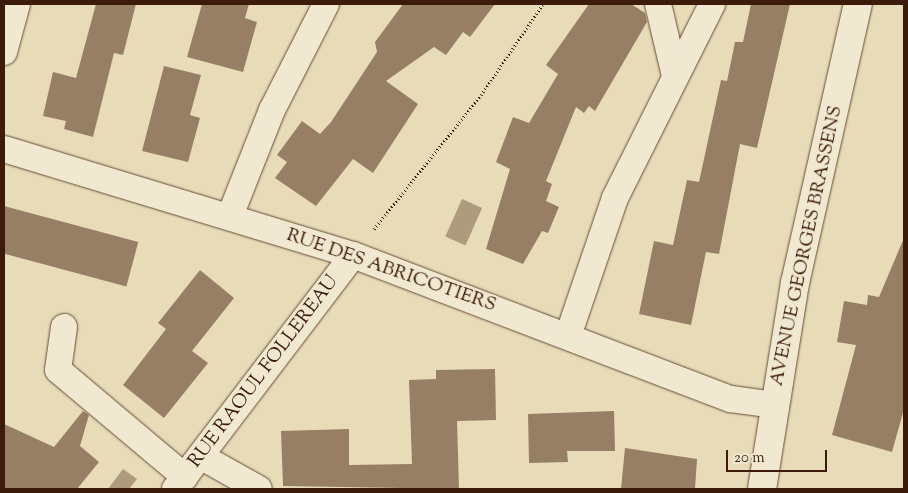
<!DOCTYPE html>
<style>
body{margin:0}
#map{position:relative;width:908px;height:493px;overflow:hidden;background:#e8dcb8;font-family:"Sorts Mill Goudy",serif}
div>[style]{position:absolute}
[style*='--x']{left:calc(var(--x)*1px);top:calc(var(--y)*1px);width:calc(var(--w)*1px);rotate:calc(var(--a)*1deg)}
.water>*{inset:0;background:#ae9a7d;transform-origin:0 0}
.building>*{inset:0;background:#967f65;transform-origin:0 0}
.path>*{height:3px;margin-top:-1.5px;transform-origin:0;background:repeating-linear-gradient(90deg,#3d1b0b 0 1px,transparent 0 3.5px)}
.roads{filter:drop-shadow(0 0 1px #684b36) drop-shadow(0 0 1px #684b36)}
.street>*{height:26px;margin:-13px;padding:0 13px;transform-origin:13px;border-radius:13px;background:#f0e8d1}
.secondary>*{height:28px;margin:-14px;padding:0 14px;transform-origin:14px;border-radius:14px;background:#f0e8d1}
span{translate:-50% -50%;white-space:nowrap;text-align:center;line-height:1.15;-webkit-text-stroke:4px #f0e8d1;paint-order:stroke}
.street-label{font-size:19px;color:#3d1b0b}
.frame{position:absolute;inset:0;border:5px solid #3d1b0b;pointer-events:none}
.scale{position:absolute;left:726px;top:450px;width:101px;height:22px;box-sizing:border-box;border:2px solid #3d1b0b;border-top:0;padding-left:6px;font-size:15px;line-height:18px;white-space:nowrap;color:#3d1b0b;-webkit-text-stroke:4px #f0e8d1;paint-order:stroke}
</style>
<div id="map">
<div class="water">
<i style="left:462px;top:199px;width:22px;height:41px;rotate:24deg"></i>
<i style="clip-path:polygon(123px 469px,137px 479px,129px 489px,108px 489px)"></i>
</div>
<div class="building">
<i style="clip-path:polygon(96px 4px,136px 4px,123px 55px,114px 53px,93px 137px,64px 129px,66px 121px,43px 116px,53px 72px,76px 78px)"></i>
<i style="clip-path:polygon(202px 4px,249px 4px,245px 18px,257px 22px,243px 72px,187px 57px)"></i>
<i style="clip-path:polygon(403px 4px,495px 4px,470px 37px,463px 32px,446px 55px,434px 47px,386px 81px,418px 104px,373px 173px,353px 159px,316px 206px,275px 178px,287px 162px,277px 155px,302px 121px,320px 134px,331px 122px,377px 52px,375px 42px)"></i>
<i style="clip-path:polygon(589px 4px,631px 4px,645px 13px,647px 22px,595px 111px,589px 106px,584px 113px,576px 107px,546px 181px,552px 184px,546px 201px,559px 207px,548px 233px,542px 231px,523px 264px,486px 249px,510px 169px,496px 162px,513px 117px,529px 123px,558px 74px,546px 65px)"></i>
<i style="clip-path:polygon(751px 4px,790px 4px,757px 148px,740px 144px,719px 254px,706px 252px,691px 325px,639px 314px,654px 241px,673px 245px,687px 180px,699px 182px,721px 80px,727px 81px,735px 42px,743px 42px)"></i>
<i style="clip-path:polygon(164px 66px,201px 75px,190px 115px,200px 118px,188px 162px,142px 151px)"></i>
<i style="left:4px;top:206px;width:139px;height:46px;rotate:15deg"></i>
<i style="clip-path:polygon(904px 238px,904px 409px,892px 452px,832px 435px,856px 345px,837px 342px,844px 301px,867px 305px,868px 295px,879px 297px)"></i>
<i style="clip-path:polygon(200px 270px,234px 298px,192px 351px,208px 363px,164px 418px,123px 385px,166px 329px,158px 323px)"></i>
<i style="clip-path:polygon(495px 369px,496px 420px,457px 421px,459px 489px,283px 486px,281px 431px,349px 429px,349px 465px,412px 464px,409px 380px,436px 379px,436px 370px)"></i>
<i style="clip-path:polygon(83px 411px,89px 415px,80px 446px,99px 462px,77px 489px,4px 489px,4px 424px,54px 447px)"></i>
<i style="clip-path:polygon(614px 411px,615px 451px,567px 451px,568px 462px,529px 463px,528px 414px)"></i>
<i style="clip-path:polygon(625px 448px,697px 459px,695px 489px,621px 489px)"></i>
</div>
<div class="path">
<i style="--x:374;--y:229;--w:171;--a:-51.4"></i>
<i style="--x:481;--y:95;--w:110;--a:-55.7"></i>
</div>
<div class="roads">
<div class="street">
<i style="--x:658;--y:4;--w:74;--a:76.7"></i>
<i style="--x:4;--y:52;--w:50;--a:-74.8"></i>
<i style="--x:4;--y:149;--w:365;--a:16.9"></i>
<i style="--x:353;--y:255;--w:404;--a:20.9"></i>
<i style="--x:731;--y:399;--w:43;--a:7.9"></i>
<i style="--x:230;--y:216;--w:114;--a:-68.4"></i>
<i style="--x:272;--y:110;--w:119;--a:-63"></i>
<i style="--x:64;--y:327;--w:43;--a:97.9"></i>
<i style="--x:58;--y:370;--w:166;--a:40.1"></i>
<i style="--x:568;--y:336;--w:146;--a:-71.2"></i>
<i style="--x:615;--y:198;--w:217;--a:-63.4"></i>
<i style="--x:202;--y:457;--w:65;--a:29.3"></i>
<i style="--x:175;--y:489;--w:294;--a:-52.7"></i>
</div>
<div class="secondary">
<i style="--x:762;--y:489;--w:209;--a:-80.9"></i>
<i style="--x:795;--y:283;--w:286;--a:-77.3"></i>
</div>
</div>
<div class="street-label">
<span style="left:807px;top:246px;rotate:-78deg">AVENUE GEORGES BRASSENS</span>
<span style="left:391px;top:271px;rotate:19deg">RUE DES ABRICOTIERS</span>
<span style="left:264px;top:372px;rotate:-53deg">RUE RAOUL FOLLEREAU</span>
</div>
<div class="frame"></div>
<div class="scale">20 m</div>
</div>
